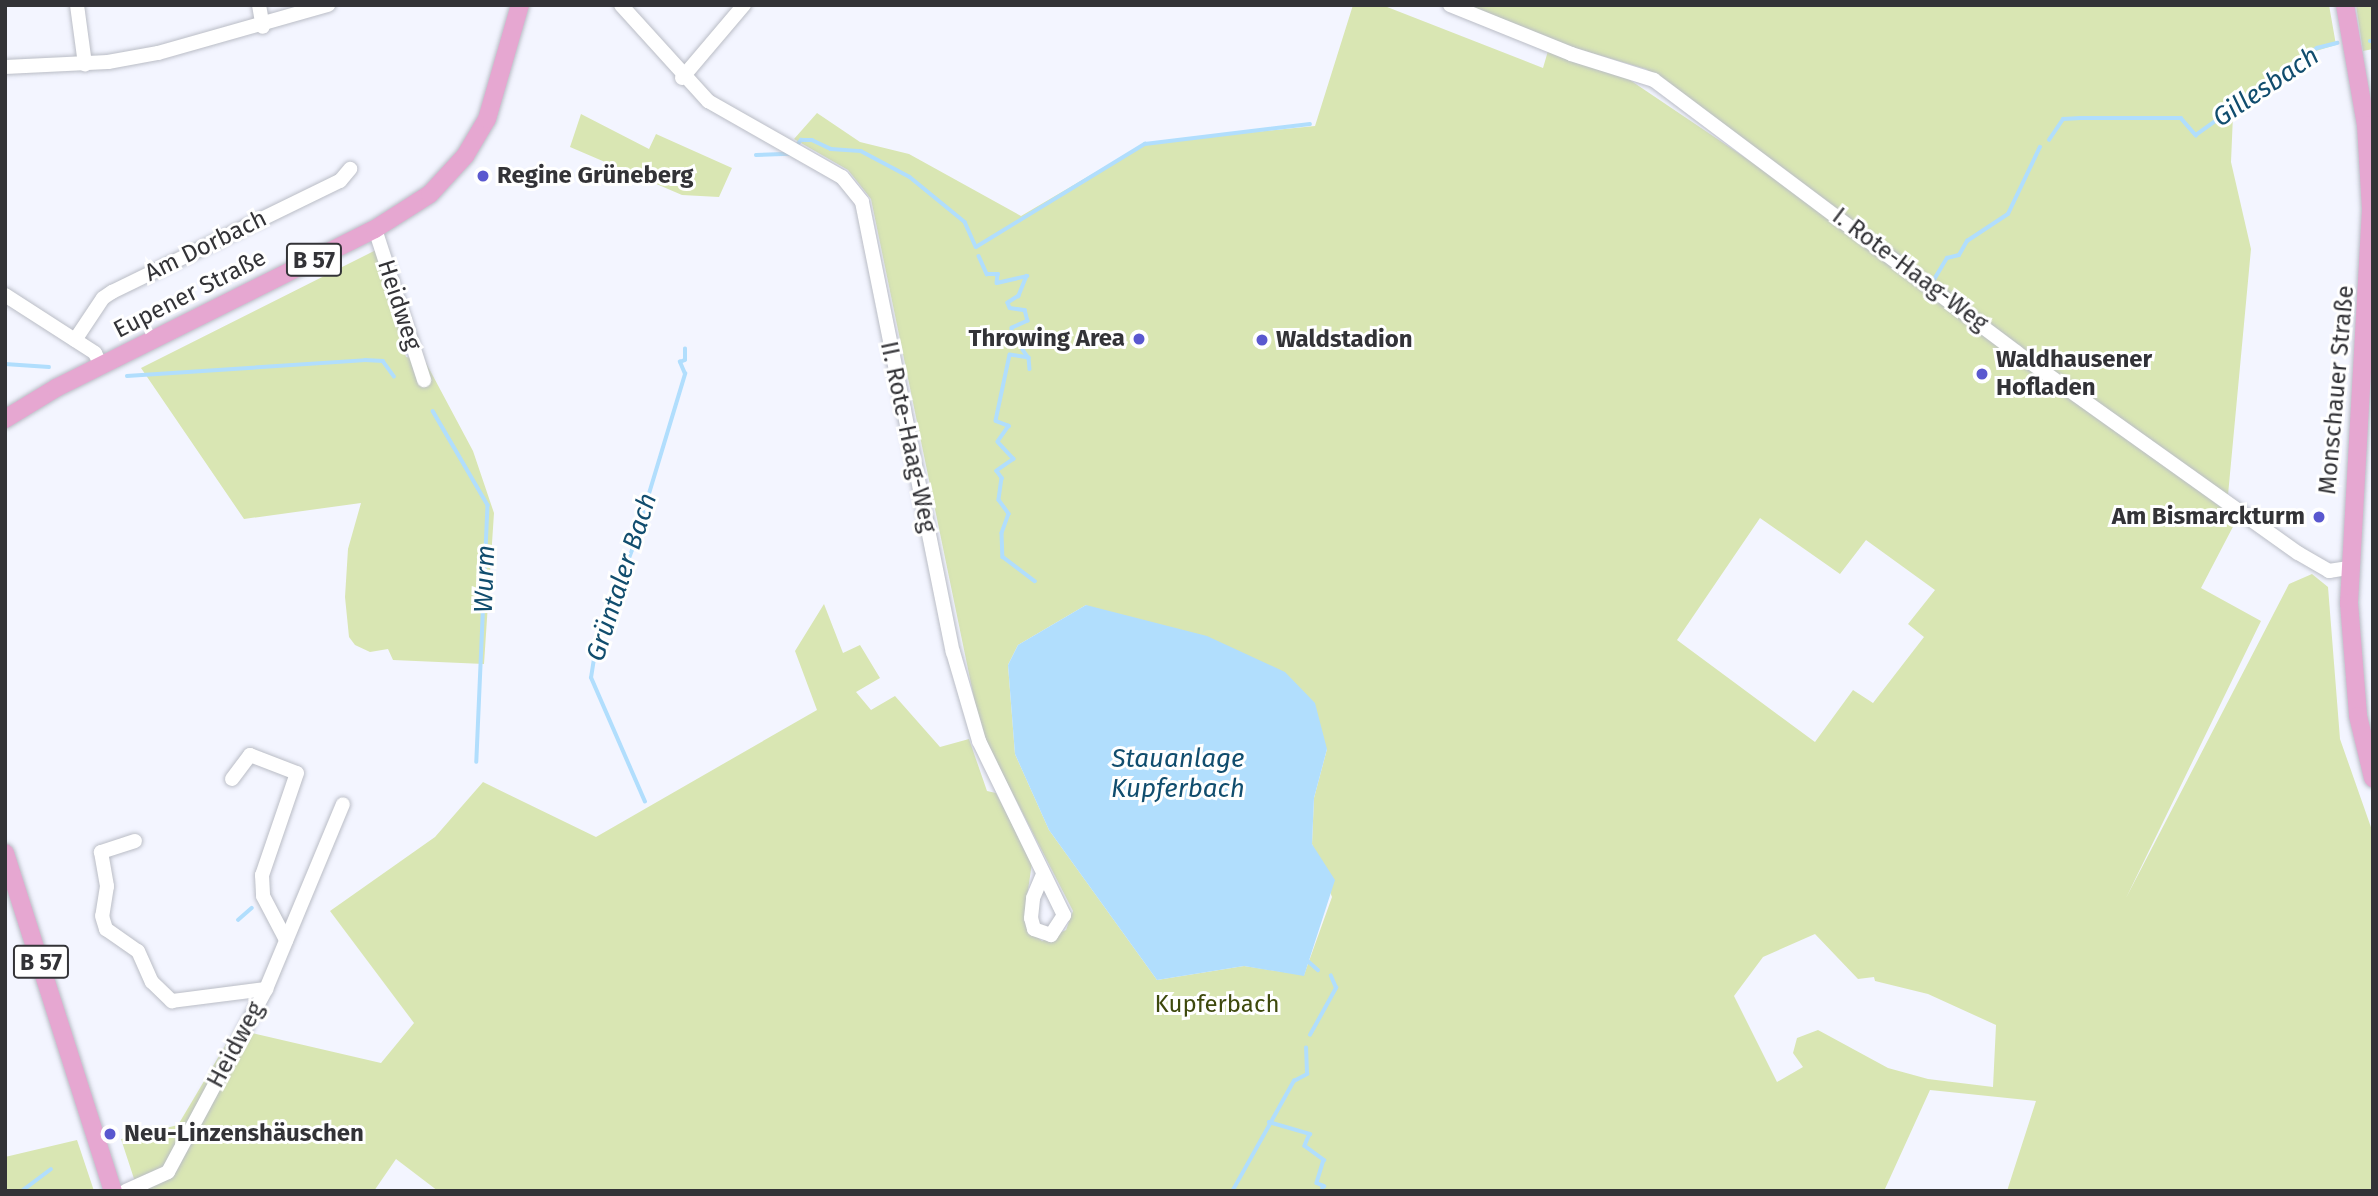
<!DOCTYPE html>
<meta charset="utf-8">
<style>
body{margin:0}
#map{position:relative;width:2378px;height:1196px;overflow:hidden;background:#f3f5ff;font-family:"Fira Sans",sans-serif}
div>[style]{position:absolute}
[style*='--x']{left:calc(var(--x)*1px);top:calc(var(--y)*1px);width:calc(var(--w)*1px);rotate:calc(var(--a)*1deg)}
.green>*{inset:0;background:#d9e6b3}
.water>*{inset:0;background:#b1defd}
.stream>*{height:3.5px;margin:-1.75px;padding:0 1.75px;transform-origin:1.75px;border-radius:1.75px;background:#b1defd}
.roads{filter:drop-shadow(0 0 2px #babdc6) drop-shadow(0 0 2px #babdc6)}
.minor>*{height:14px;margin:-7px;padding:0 7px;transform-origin:7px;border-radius:7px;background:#fff}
.major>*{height:18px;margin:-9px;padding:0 9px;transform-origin:9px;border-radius:9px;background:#e6a7d1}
.dots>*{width:19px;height:19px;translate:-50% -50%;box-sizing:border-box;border:4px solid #fff;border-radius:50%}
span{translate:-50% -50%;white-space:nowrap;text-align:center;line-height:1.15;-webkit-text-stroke:6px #fff;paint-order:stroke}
.shield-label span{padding:2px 5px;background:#fff;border:2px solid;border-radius:5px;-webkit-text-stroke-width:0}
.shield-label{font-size:23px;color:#333337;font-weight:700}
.poi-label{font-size:24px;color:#333337;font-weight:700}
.left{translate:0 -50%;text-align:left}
.right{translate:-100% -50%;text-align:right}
.street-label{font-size:24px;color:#333337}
.park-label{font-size:24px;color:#3e490d}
.water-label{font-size:26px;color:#114d6e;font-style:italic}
.frame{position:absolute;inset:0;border:7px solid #333337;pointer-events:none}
</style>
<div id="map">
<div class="green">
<i style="clip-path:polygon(evenodd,1353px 5px,1382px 5px,1543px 68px,1548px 51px,1621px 74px,1759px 167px,2237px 519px,2201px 588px,2261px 621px,2126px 898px,2289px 584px,2312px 574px,2328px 587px,2340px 739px,2373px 833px,2373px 1191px,2007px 1191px,2036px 1101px,1930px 1090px,1884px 1191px,438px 1191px,396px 1159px,374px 1191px,138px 1191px,121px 1139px,178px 1125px,235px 1029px,381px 1063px,414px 1023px,330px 911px,435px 837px,483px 782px,596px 837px,817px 710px,795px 651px,824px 604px,843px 653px,860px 645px,880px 678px,856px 692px,871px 710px,895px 696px,940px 747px,969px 739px,987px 791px,996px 793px,1032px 863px,1027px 897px,1031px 932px,1042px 941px,1066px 930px,1073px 911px,981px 732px,871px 199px,848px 170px,794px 139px,817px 113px,860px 142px,909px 154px,1021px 216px,1145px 143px,1315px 126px,1353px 5px,1760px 518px,1840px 574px,1866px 540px,1935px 590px,1908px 624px,1924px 637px,1873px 703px,1853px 690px,1815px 742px,1677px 640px,1760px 518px,1353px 5px,1086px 605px,1327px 749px,1314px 798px,1312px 844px,1332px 897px,1304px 975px,1244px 966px,1157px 980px,1049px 830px,1015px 754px,1008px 665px,1018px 645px,1086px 605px,1353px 5px,1815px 934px,1858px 979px,1874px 977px,1875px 981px,1928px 994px,1996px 1025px,1993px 1087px,1928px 1079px,1888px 1068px,1818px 1030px,1797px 1038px,1793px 1053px,1803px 1067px,1777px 1082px,1734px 996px,1763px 957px,1815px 934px)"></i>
<i style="clip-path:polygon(1465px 5px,2329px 5px,2336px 45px,2316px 51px,2233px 115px,2231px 162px,2251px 249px,2228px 495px,2039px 365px,1646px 69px,1551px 41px)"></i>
<i style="clip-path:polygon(2356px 5px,2373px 5px,2373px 49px,2363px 51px)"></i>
<i style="clip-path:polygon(581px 114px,649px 149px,656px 134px,732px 168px,719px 197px,682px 195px,570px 147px)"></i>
<i style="clip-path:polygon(378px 249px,406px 357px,425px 361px,473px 451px,494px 513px,484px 664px,393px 660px,388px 649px,370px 652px,355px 645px,349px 637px,345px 597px,348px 549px,361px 503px,244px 519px,141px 368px)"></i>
<i style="clip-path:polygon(77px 1140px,94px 1191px,5px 1191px,5px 1157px)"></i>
</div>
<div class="water">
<i style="clip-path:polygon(1086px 605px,1207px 636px,1285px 672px,1315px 703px,1327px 749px,1314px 798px,1312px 844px,1335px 880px,1304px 976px,1244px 966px,1157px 980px,1049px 830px,1015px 754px,1008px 665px,1018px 645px)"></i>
</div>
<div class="stream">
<i style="--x:2370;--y:41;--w:3;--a:0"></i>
<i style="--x:2049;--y:140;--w:25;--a:-56"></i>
<i style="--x:2063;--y:119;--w:17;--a:-3"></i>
<i style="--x:2080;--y:118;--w:101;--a:0"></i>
<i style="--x:2181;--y:118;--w:23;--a:49"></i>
<i style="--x:2196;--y:135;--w:149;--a:-35.7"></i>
<i style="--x:2317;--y:48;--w:21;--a:-14"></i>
<i style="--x:795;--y:148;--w:10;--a:-53"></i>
<i style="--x:801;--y:140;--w:11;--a:0"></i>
<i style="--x:812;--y:140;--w:21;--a:25"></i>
<i style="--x:831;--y:149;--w:30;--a:4"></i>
<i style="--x:861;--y:151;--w:55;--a:28"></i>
<i style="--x:910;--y:177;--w:71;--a:39.3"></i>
<i style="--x:965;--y:222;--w:27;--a:66"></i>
<i style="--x:976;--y:247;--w:198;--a:-31.4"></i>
<i style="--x:1145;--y:144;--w:166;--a:-6.9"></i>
<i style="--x:756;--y:155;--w:34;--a:-2"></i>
<i style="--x:979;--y:256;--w:20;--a:66"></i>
<i style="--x:987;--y:274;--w:11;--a:0"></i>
<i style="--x:998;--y:274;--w:9;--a:96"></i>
<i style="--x:997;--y:283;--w:31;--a:-13"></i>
<i style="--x:1027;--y:276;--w:22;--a:112"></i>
<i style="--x:1019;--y:296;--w:13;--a:148"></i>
<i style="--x:1008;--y:303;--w:5;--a:68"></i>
<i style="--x:1010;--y:308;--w:15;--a:8"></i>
<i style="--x:1025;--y:310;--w:11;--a:75"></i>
<i style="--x:1028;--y:321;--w:17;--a:156"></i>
<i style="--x:1012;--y:328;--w:6;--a:90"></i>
<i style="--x:1012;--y:334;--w:29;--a:55"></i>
<i style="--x:1029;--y:358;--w:19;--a:-171"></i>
<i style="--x:1010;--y:355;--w:67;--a:102"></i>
<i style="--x:996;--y:421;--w:14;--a:21"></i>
<i style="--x:1009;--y:426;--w:19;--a:125"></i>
<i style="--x:998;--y:442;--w:23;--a:47"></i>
<i style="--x:1014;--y:459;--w:21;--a:145"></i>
<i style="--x:997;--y:471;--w:9;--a:54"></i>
<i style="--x:1002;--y:478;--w:22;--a:98"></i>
<i style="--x:999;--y:500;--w:17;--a:54"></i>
<i style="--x:1009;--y:514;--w:20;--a:110"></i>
<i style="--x:1002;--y:533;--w:24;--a:88"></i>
<i style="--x:1003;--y:557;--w:40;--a:37"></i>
<i style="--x:1932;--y:283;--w:29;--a:-59"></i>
<i style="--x:1947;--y:258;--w:12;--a:-14"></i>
<i style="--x:1959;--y:255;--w:16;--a:-60"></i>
<i style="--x:1967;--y:241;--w:49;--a:-33.4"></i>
<i style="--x:2008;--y:214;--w:74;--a:-64.5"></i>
<i style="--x:1029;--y:358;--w:11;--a:85"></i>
<i style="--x:5;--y:364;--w:44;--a:3.9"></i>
<i style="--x:127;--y:376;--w:239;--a:-3.8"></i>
<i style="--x:365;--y:360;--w:18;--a:3"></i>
<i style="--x:383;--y:361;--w:19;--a:54"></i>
<i style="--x:433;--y:411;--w:109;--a:59.7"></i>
<i style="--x:488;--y:505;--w:257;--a:92.5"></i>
<i style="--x:645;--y:802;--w:135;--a:-113.5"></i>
<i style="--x:591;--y:678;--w:31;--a:-81"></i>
<i style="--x:596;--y:647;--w:103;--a:-69.6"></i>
<i style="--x:632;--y:550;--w:184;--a:-73.2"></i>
<i style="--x:685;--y:374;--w:13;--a:-113"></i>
<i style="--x:680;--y:362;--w:5;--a:-22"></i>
<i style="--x:685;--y:360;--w:11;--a:-90"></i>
<i style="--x:238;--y:920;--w:18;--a:-41"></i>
<i style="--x:1307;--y:960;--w:15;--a:42"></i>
<i style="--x:1310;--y:1035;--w:54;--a:-61"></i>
<i style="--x:1336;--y:988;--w:13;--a:-113"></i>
<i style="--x:1269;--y:1122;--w:43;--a:16.3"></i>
<i style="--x:1310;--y:1134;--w:13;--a:113"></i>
<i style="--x:1305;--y:1146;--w:24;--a:36"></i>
<i style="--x:1324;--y:1160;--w:24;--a:107"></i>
<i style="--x:1317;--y:1183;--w:8;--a:23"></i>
<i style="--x:1324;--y:1186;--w:5;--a:112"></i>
<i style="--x:1233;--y:1190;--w:125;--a:-60.8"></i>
<i style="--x:1294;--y:1081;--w:15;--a:-28"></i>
<i style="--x:1307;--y:1074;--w:26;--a:-92"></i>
<i style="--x:22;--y:1191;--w:36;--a:-37"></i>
<i style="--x:1124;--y:1191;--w:50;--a:0"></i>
</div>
<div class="roads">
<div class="minor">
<i style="--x:77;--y:5;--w:60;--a:82.3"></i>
<i style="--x:259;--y:5;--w:22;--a:80"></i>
<i style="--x:621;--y:5;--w:130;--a:47.8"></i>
<i style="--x:708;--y:101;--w:154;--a:29.6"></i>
<i style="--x:842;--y:177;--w:32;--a:51"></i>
<i style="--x:862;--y:202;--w:459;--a:78.6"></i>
<i style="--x:953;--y:652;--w:93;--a:73.7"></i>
<i style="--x:979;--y:741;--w:194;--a:64"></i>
<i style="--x:1064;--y:915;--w:24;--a:123"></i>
<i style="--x:1051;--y:935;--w:18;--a:-161"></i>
<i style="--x:1034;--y:929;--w:11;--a:-105"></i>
<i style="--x:1031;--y:918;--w:20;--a:-84"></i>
<i style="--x:1033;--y:898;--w:26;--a:-67"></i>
<i style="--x:1450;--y:5;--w:131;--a:22"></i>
<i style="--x:1571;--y:54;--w:87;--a:17.4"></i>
<i style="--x:1654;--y:80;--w:453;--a:36.9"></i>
<i style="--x:2016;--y:352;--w:346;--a:35.5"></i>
<i style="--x:2298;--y:553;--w:36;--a:30"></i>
<i style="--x:2329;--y:571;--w:20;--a:-9"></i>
<i style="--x:5;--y:67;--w:103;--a:-2.8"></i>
<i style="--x:108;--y:62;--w:51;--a:-10.2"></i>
<i style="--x:158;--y:53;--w:177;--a:-15.8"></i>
<i style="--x:682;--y:78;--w:96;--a:-49.7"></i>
<i style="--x:375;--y:229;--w:159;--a:72"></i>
<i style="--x:5;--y:295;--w:107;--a:32.8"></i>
<i style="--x:95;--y:353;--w:14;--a:65"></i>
<i style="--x:75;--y:340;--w:50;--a:-56.3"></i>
<i style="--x:103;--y:298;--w:11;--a:-34"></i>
<i style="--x:112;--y:292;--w:254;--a:-26"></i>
<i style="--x:340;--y:181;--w:16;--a:-50"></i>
<i style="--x:232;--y:779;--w:30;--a:-53"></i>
<i style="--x:250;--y:755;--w:50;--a:21"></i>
<i style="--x:297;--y:773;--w:108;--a:108.9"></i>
<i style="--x:262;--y:875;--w:21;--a:87"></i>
<i style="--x:263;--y:896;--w:50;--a:62.4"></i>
<i style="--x:135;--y:841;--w:36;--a:162"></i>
<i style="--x:101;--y:852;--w:35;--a:80"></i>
<i style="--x:107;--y:886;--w:30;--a:99"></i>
<i style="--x:102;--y:916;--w:14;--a:73"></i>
<i style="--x:106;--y:929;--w:39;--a:35"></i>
<i style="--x:138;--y:951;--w:34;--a:66"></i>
<i style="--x:152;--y:982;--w:28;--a:44"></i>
<i style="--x:172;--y:1001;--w:95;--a:-7.3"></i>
<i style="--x:126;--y:1191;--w:46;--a:-24.3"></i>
<i style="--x:168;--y:1172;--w:208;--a:-61.8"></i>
<i style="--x:266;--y:989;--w:200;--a:-67.4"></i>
</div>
<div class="major">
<i style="--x:2345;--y:5;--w:122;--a:80.1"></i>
<i style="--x:2366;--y:125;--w:84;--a:86.6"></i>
<i style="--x:2371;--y:209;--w:395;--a:93.2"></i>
<i style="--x:2349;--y:603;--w:113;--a:85.4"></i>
<i style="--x:2358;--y:716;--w:64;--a:76.4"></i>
<i style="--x:5;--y:419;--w:60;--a:-31.3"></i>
<i style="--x:56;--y:388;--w:356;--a:-26.5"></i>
<i style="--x:375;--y:229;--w:65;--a:-32.5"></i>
<i style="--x:430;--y:194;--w:52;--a:-47.4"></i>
<i style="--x:465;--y:156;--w:43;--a:-59.3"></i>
<i style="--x:487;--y:119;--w:119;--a:-73.9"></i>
<i style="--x:5;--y:853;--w:355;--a:72.3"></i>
</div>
</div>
<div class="dots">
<i style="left:483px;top:176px;background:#5a58cf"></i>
<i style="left:1139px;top:339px;background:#5a58cf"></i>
<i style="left:1262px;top:340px;background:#5a58cf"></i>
<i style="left:1982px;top:374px;background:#5a58cf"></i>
<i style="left:2319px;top:517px;background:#5a58cf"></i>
<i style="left:110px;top:1134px;background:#5a58cf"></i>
</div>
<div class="shield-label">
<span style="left:314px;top:260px">B 57</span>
<span style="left:41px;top:962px">B 57</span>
</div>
<div class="poi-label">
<span class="left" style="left:497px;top:176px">Regine Grüneberg</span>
<span class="right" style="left:1125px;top:339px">Throwing Area</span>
<span class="left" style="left:1276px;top:340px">Waldstadion</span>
<span class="left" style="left:1996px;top:374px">Waldhausener<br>Hofladen</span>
<span class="right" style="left:2305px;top:517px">Am Bismarckturm</span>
<span class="left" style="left:124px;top:1134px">Neu-Linzenshäuschen</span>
</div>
<div class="street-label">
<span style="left:206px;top:246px;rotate:-26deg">Am Dorbach</span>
<span style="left:1910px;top:270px;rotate:37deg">I. Rote-Haag-Weg</span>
<span style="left:190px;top:294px;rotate:-27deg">Eupener Straße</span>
<span style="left:399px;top:305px;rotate:72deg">Heidweg</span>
<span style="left:2337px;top:390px;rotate:-85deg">Monschauer Straße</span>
<span style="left:908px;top:437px;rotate:78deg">II. Rote-Haag-Weg</span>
<span style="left:236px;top:1045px;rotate:-62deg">Heidweg</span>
</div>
<div class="park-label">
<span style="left:1217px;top:1005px">Kupferbach</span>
</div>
<div class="water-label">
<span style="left:2266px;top:87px;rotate:-34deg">Gillesbach</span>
<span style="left:622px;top:577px;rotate:-72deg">Grüntaler Bach</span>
<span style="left:485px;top:579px;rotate:-88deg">Wurm</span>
<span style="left:1178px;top:774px">Stauanlage<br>Kupferbach</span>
</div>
<div class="frame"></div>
</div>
